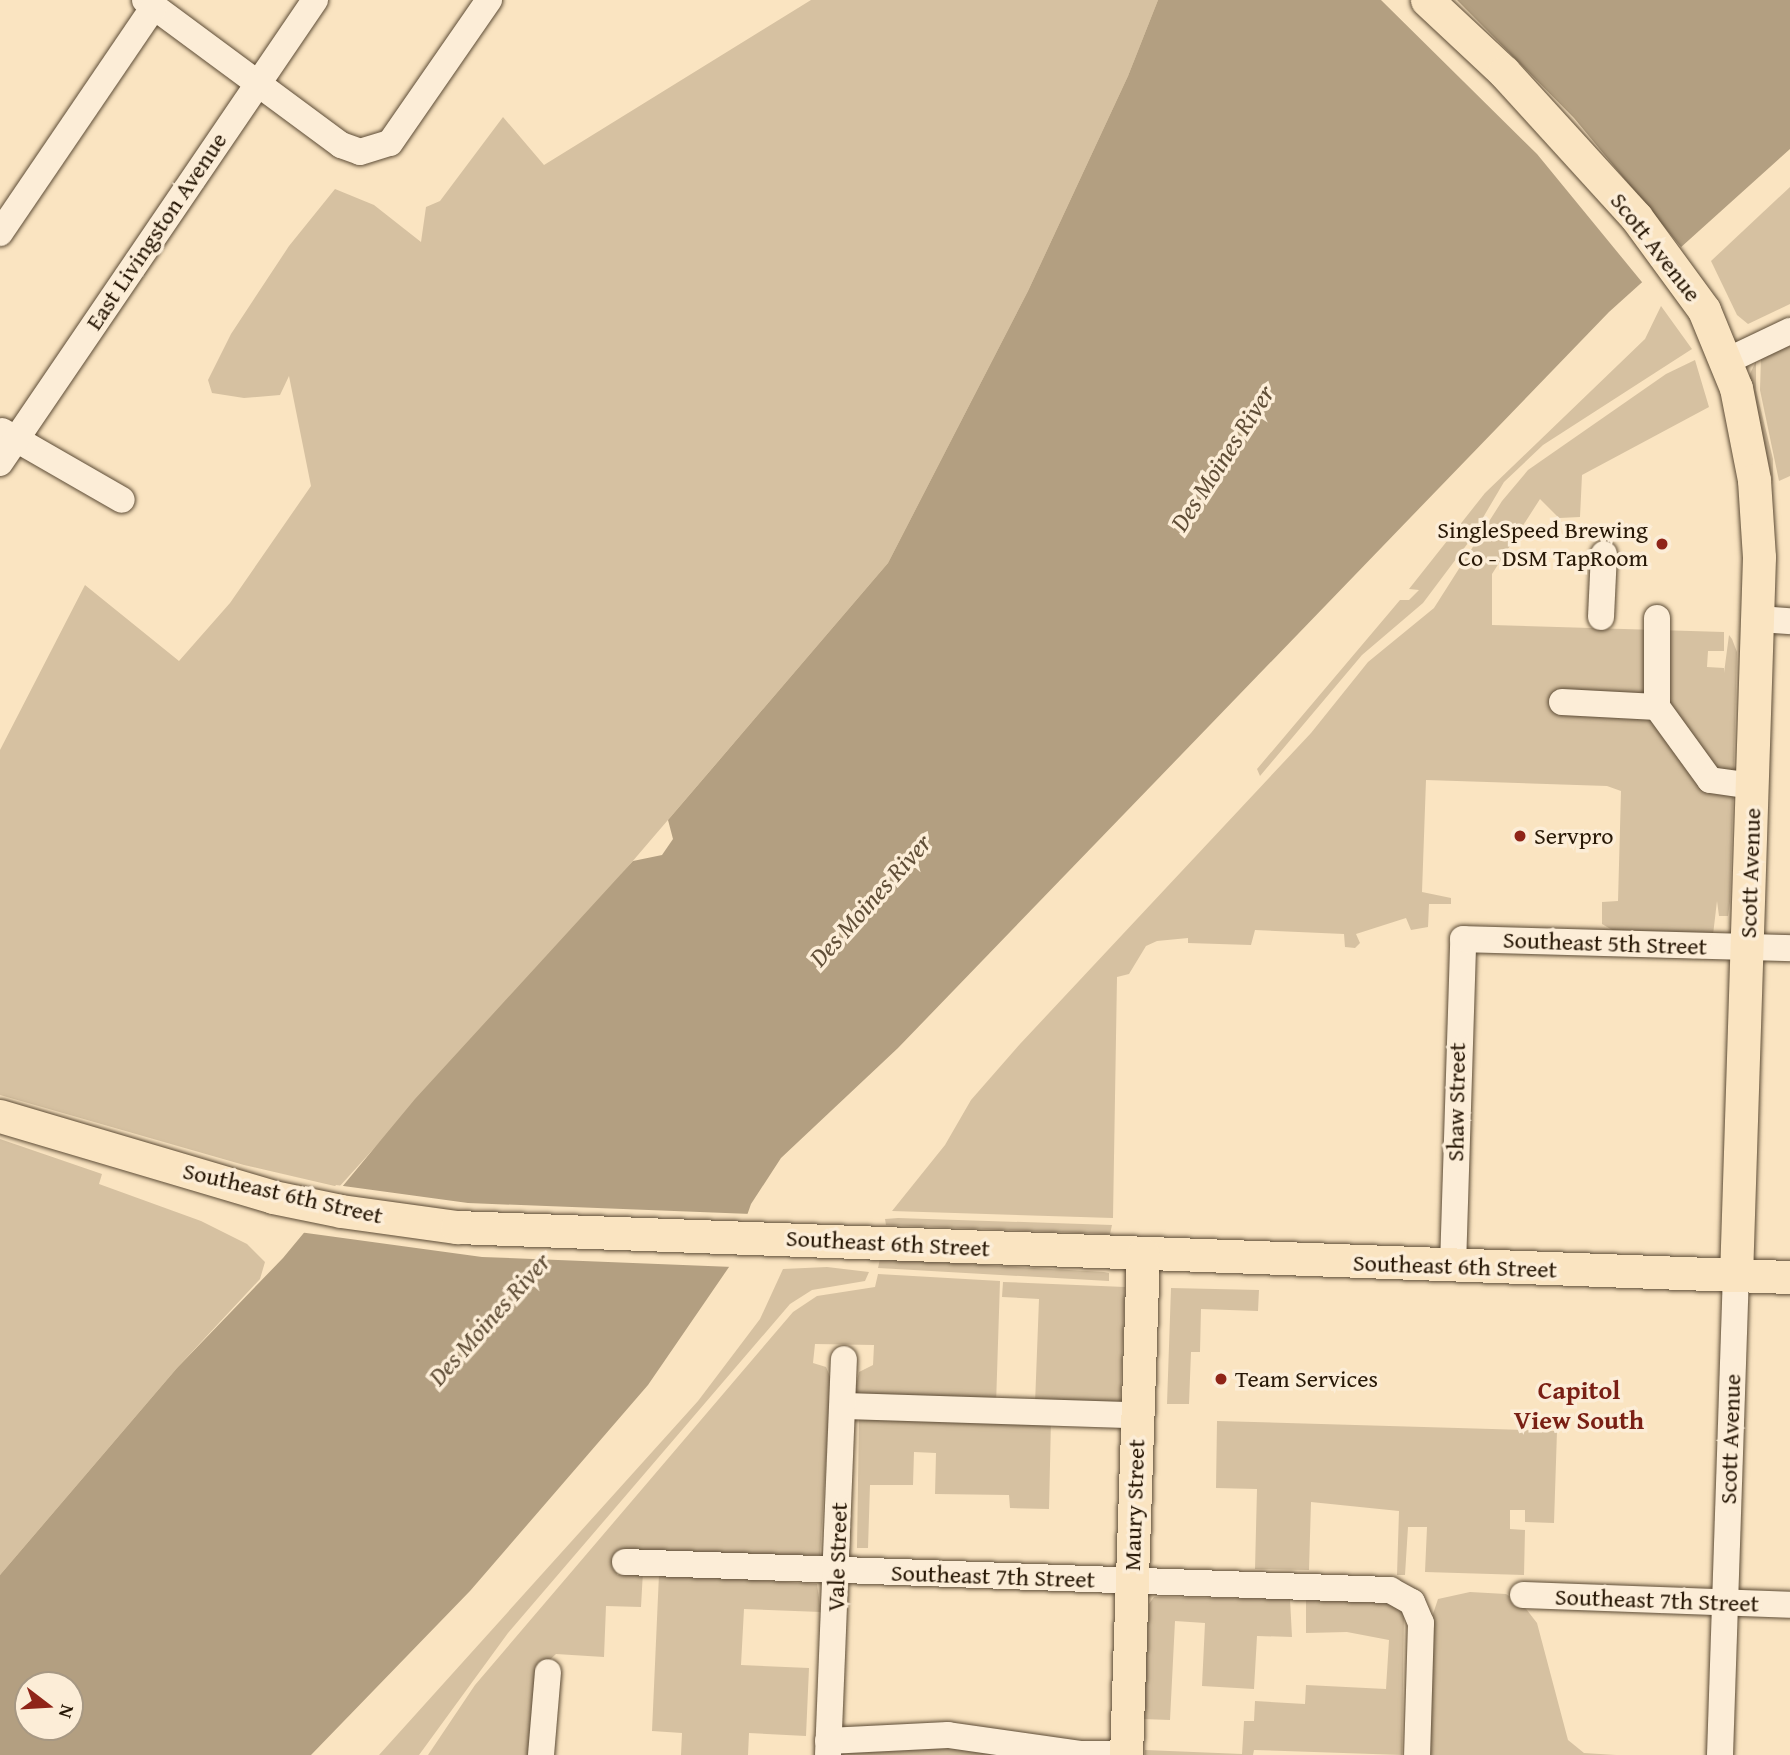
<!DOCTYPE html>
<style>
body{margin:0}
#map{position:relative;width:1790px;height:1755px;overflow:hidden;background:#fae4c1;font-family:"Gentium Book Plus",serif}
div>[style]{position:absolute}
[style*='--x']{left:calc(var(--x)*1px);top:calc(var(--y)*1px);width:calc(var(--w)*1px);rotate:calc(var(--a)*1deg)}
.green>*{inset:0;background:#d6c1a1}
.water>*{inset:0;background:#b39f81}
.pier>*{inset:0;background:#fae4c1}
.roads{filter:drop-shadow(0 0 2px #5c4b35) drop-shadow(0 0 2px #5c4b35)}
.minor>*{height:26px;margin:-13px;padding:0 13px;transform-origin:13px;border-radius:13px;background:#fcedd7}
.major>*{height:33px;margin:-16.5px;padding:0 16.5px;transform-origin:16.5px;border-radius:16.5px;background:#fae4c1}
.dots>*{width:19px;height:19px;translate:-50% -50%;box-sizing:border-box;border:4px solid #fcedd7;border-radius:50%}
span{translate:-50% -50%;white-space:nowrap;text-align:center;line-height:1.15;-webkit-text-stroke:7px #fcedd7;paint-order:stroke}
.street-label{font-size:24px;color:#281806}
.poi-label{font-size:24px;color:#281806}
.right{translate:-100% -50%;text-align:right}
.left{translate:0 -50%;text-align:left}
.water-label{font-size:26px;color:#604e37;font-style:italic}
.neighbourhood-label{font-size:26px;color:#7a1f14;font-weight:700}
.north{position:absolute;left:14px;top:1671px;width:70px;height:70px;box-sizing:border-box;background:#fcedd7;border:2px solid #a79883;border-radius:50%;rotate:107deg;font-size:19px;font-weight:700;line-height:28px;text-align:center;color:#281806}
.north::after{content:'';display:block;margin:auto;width:24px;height:32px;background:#8f2418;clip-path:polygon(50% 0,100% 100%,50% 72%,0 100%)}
</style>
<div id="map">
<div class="green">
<i style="clip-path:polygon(811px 0,1158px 0,1128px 76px,1028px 291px,888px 563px,602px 897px,339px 1187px,244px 1165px,0 1095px,0 750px,85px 585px,179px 661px,230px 603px,311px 486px,289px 376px,280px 395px,244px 398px,212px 393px,208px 380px,231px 334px,289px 246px,335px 189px,374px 205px,421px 242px,426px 207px,440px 201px,503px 117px,544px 165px)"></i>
<i style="clip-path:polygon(1790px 187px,1790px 304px,1748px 324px,1737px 315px,1711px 261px)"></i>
<i style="clip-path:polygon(1661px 306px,1692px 349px,1543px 445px,1504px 482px,1468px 543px,1423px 603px,1362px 655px,1260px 776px,1257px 769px,1400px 600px,1409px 600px,1419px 590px,1409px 589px,1485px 493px,1645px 339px)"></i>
<i style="clip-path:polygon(1790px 343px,1790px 476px,1779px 481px,1760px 390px,1761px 357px)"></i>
<i style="clip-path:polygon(1695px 360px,1709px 407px,1582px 475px,1580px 517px,1559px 518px,1540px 499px,1492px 574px,1492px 625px,1724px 632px,1724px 651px,1708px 651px,1707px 667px,1724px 668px,1724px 673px,1729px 635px,1732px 639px,1737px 652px,1730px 902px,1728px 916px,1719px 916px,1717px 901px,1713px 935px,1614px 931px,1602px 924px,1602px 902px,1618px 901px,1621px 791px,1607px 786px,1426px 780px,1422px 892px,1451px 898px,1451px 904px,1429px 904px,1428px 927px,1411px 930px,1406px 918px,1356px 934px,1360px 943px,1355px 948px,1345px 947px,1344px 934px,1255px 930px,1251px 945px,1188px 943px,1188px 938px,1157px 941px,1146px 946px,1129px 974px,1117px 977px,1113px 1218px,892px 1211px,945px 1145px,971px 1100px,1020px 1044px,1311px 733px,1368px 662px,1434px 608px,1502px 501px,1528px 470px,1666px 374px)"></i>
<i style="clip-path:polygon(1756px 361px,1756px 390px,1773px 459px,1773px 484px,1749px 376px)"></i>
<i style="clip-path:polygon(0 1139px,102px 1174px,99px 1184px,201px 1221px,247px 1244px,265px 1262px,260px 1279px,177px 1368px,0 1575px)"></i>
<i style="clip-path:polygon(885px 1219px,898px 1218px,1112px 1225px,1110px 1234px,886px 1225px)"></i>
<i style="clip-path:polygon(880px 1259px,1104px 1272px,1109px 1273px,1109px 1281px,878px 1268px)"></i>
<i style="clip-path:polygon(827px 1267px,869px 1272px,865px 1281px,812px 1290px,790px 1304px,508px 1633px,419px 1755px,379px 1755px,698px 1401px,760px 1319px,783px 1269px)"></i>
<i style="clip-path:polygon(878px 1274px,1000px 1281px,996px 1405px,853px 1399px,859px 1372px,873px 1365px,874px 1345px,815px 1344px,813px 1363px,826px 1367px,831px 1379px,820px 1555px,622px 1554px,617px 1575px,643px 1571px,641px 1607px,606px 1606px,604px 1657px,556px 1654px,542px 1667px,531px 1755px,428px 1755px,475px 1685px,793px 1312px,817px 1296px,875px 1287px)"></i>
<i style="clip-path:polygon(1003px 1282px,1125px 1287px,1120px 1408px,1035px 1404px,1039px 1299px,1002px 1297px)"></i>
<i style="clip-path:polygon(1171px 1288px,1259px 1290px,1258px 1311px,1201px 1309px,1200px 1352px,1191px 1352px,1189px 1404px,1167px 1404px)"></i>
<i style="clip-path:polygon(859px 1417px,1051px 1420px,1049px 1509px,1010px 1508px,1009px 1495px,935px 1494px,936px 1453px,914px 1452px,913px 1485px,870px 1485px,868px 1548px,857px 1548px)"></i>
<i style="clip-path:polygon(1217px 1421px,1557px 1431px,1554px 1523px,1525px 1522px,1525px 1510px,1510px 1510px,1510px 1529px,1525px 1530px,1524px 1575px,1425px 1572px,1427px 1527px,1408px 1527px,1405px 1575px,1397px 1575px,1399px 1511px,1311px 1502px,1309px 1570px,1255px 1569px,1257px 1489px,1216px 1488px)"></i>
<i style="clip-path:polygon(659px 1574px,817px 1584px,821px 1612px,744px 1609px,741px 1665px,809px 1668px,806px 1736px,749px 1733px,748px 1755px,681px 1755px,682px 1733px,652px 1731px)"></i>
<i style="clip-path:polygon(1470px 1592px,1506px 1594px,1523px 1605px,1537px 1623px,1568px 1740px,1584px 1753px,1616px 1755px,1427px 1755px,1431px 1620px,1438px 1599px)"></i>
<i style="clip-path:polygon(1154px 1597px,1290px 1599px,1292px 1637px,1257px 1636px,1254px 1689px,1202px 1686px,1205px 1623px,1175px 1621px,1170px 1720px,1143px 1719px,1149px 1604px)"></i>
<i style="clip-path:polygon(1306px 1599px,1393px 1604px,1404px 1612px,1402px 1755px,1254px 1750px,1253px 1755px,1145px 1755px,1145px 1750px,1242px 1754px,1244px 1721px,1254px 1721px,1255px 1701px,1305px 1704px,1306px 1685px,1386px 1689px,1389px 1640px,1347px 1632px,1306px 1633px)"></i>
<i style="clip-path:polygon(843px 1734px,1001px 1755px,843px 1755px)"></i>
</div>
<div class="water">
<i style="clip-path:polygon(evenodd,1158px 0,1790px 0,1790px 149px,1609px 312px,898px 1048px,781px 1158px,751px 1204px,729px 1267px,648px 1385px,470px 1591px,311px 1755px,0 1755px,0 1575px,177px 1368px,283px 1258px,415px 1099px,633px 861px,662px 855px,673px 839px,668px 820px,888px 563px,1028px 291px,1128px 76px,1158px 0,28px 1685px,70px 1685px,70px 1727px,28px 1727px,28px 1685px)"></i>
</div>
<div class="pier">
<i style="clip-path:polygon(1381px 0,1457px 0,1574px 118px,1681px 247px,1646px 287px,1537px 154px)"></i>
<i style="clip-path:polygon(336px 1185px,468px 1203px,751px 1214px,733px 1267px,482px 1257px,299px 1232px)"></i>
</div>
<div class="roads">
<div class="minor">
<i style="--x:145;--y:0;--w:244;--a:36.5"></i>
<i style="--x:341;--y:145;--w:20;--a:20"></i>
<i style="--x:360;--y:152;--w:31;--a:-17"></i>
<i style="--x:390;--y:143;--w:174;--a:-55.3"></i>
<i style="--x:0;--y:233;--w:274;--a:-55.8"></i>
<i style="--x:1727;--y:361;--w:70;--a:-25.5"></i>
<i style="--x:2;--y:431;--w:138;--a:29.9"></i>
<i style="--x:0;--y:463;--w:560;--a:-55.77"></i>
<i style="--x:1601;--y:617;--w:63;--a:-87.3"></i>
<i style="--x:1758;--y:619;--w:32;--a:4"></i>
<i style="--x:1562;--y:702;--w:95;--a:3"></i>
<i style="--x:1657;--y:707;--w:90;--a:54"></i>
<i style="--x:1710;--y:780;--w:42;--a:8.1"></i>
<i style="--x:1657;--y:707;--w:89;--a:-90"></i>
<i style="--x:1453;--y:1266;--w:327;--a:-88.2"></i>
<i style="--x:1463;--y:939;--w:327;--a:1.6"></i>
<i style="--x:843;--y:1406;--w:294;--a:1.8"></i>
<i style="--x:625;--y:1562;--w:766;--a:2.1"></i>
<i style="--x:1390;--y:1590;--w:25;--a:29"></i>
<i style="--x:1412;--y:1602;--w:23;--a:67"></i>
<i style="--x:1421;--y:1623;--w:132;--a:91.7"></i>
<i style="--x:1523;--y:1595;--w:267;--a:2.1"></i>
<i style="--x:828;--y:1741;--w:120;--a:-2.9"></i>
<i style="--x:948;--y:1735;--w:135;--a:8.1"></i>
<i style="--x:1082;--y:1754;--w:44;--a:0"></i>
<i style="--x:541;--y:1755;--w:83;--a:-85.2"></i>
<i style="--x:828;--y:1755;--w:396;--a:-87.7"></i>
<i style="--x:1720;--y:1755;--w:480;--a:-88.1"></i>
</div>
<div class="major">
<i style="--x:1427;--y:0;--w:105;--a:43.1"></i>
<i style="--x:1504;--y:72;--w:196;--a:47.7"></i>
<i style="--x:1636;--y:217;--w:115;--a:53.8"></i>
<i style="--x:1704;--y:310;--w:84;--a:67.7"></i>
<i style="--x:1736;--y:388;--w:94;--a:78.9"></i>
<i style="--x:1754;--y:480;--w:77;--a:86.3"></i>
<i style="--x:1759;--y:557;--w:718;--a:91.83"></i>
<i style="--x:0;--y:1116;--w:285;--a:16.5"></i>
<i style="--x:273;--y:1197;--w:69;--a:11.6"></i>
<i style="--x:341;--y:1211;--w:117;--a:7.9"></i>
<i style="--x:457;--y:1227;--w:1334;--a:2.15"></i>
<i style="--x:1126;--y:1755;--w:501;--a:-88.06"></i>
</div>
</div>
<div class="dots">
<i style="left:1662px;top:544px;background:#8f2418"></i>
<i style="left:1520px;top:836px;background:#8f2418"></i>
<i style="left:1221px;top:1379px;background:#8f2418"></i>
</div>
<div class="street-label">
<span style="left:156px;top:231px;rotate:-56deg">East Livingston Avenue</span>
<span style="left:1656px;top:247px;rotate:52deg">Scott Avenue</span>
<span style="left:1750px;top:873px;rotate:-88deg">Scott Avenue</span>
<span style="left:1605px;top:943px;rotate:2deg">Southeast 5th Street</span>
<span style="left:1456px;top:1102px;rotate:-89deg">Shaw Street</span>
<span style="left:283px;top:1193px;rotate:13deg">Southeast 6th Street</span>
<span style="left:888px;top:1243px;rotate:3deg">Southeast 6th Street</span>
<span style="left:1455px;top:1266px;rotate:2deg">Southeast 6th Street</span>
<span style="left:1730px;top:1439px;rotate:-88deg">Scott Avenue</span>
<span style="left:1134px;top:1505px;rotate:-88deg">Maury Street</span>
<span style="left:837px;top:1557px;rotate:-88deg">Vale Street</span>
<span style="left:993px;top:1576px;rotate:2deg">Southeast 7th Street</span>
<span style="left:1657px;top:1600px;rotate:2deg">Southeast 7th Street</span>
</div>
<div class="poi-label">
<span class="right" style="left:1648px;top:544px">SingleSpeed Brewing<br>Co - DSM TapRoom</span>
<span class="left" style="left:1534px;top:836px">Servpro</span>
<span class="left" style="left:1235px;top:1379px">Team Services</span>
</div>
<div class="water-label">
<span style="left:1222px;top:458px;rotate:-57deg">Des Moines River</span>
<span style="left:870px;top:900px;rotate:-48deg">Des Moines River</span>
<span style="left:489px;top:1319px;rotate:-48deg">Des Moines River</span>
</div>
<div class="neighbourhood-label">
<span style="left:1579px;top:1405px">Capitol<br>View South</span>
</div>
<div class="north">N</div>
</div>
